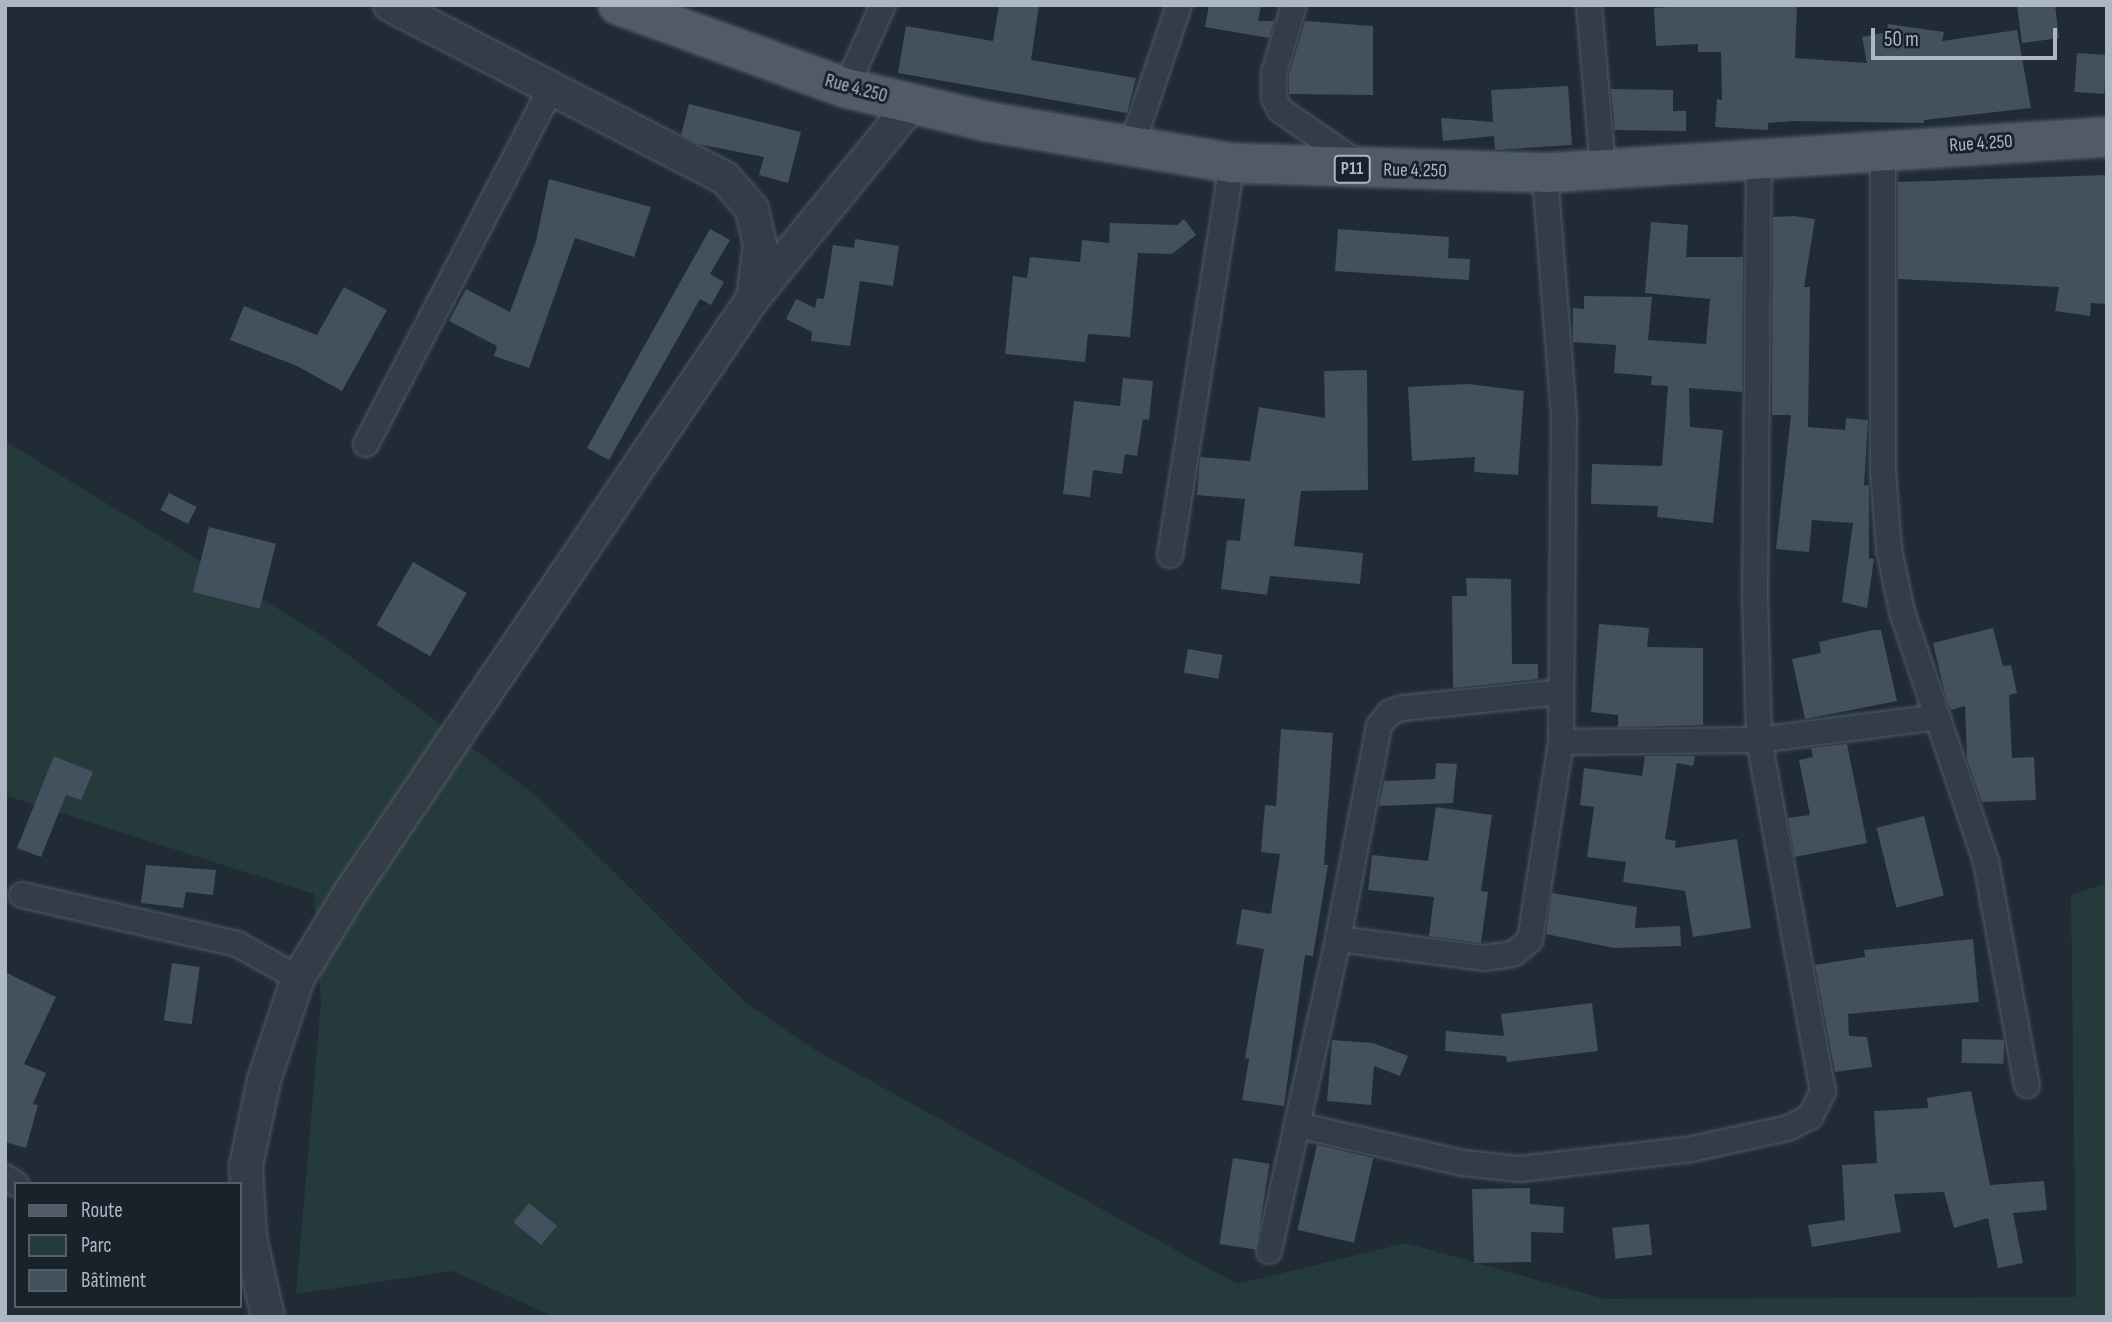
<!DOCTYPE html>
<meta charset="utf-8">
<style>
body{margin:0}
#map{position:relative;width:2112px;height:1322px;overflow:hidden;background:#202b36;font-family:"Sofia Sans Condensed",sans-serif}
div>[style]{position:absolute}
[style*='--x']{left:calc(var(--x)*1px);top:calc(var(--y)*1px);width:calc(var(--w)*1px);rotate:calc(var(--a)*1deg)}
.green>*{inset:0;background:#253a3a}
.building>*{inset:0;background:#43505e;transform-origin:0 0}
.roads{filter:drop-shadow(0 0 2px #515a65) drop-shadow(0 0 2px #515a65)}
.minor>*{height:24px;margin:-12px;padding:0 12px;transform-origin:12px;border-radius:12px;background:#333c47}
.tertiary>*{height:32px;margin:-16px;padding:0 16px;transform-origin:16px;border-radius:16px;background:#333c47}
.primary>*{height:38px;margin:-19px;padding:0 19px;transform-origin:19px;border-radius:19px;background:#515b67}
span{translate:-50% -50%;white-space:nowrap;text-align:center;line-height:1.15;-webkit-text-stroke:6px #19212b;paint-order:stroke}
.shield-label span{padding:2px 5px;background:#19212b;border:2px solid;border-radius:5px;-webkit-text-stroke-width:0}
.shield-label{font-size:18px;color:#adb7c4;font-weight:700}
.street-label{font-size:19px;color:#adb7c4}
.frame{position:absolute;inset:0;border:7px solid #adb7c4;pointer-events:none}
.legend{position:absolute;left:14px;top:1182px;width:228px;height:126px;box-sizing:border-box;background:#19212b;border:2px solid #545d68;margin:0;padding:9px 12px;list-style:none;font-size:21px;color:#adb7c4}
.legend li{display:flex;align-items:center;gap:14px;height:35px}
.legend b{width:35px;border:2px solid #545d68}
.scale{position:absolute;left:1871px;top:28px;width:186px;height:32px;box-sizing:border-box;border:4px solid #adb7c4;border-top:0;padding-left:9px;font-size:21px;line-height:24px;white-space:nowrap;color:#adb7c4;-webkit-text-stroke:5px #19212b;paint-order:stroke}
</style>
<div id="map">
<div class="green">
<i style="clip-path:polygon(5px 441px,324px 637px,538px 797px,746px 1003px,815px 1050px,1237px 1284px,1406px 1243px,1605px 1299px,2076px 1297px,2071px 895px,2107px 883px,2107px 1317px,554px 1317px,453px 1271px,296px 1294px,321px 1002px,314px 894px,5px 795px)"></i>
</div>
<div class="building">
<i style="clip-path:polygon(999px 5px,1039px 5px,1031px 60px,1136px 78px,1127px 113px,898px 73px,906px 26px,993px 41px)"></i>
<i style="clip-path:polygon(1209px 5px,1261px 5px,1258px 21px,1274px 21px,1269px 38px,1205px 27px)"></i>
<i style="clip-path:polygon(1705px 5px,1797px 5px,1795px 58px,1867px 63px,1862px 37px,1887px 32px,1888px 24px,1944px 32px,1942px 41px,2017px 30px,2031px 108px,1924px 120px,1924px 123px,1793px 121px,1768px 123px,1768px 130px,1715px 127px,1717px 99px,1722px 100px,1721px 52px,1698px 52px,1698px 44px,1656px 46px,1654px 8px)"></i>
<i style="clip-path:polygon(2017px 5px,2055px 5px,2059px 38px,2022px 43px)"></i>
<i style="clip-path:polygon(1305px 21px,1373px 26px,1373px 95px,1289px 94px,1289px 75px)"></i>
<i style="left:2077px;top:53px;width:30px;height:39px;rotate:4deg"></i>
<i style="clip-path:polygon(1568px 86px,1572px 145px,1495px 150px,1494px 136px,1443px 141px,1441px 118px,1493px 122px,1491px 90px)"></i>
<i style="clip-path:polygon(1611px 89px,1673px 90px,1673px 111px,1686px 111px,1686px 131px,1615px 130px)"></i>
<i style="clip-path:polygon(689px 104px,801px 132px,788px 183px,759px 175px,764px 157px,698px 144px,681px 135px)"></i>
<i style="clip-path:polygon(2107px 175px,2107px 304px,2091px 303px,2090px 316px,2055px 311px,2059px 287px,1898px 279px,1898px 182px)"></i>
<i style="clip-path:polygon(549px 179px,651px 207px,634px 257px,575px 238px,529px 368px,494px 356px,497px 346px,449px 321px,466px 289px,510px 312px,536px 241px)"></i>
<i style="clip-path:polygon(1794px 216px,1815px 219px,1804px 287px,1810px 287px,1808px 427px,1845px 430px,1846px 418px,1868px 420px,1864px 485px,1869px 486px,1869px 558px,1874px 559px,1867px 608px,1842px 602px,1853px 523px,1812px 520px,1809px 552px,1776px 549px,1791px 415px,1772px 415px,1773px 217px)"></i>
<i style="clip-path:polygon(1184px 219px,1196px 235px,1172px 254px,1138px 253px,1130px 337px,1088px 334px,1085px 362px,1005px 354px,1013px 276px,1027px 278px,1030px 257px,1080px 262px,1082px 240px,1109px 243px,1110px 223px,1177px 225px)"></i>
<i style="clip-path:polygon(1651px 222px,1688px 225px,1686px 257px,1743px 257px,1742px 392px,1689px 388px,1690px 427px,1723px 430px,1713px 523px,1657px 517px,1658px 506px,1591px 504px,1592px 464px,1662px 466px,1668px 386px,1651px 385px,1652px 376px,1614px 373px,1616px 345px,1573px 342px,1573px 308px,1584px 309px,1584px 296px,1652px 297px,1648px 340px,1706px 344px,1710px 299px,1645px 293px)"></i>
<i style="clip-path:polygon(710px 229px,730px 240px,710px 274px,724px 282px,711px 305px,700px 299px,609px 460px,587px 448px)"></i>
<i style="clip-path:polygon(1338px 229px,1449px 237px,1448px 258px,1470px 259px,1469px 280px,1335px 271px)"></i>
<i style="clip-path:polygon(855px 239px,899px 246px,893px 286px,860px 281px,850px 346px,811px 341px,812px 332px,786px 319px,796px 299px,815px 308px,817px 298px,824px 299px,833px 245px,854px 248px)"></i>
<i style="clip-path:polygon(344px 287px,387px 310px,342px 391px,297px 366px,230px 340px,244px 306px,317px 335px)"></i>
<i style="clip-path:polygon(1367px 370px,1368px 490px,1301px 491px,1294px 546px,1363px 553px,1360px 584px,1270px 576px,1267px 595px,1221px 589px,1227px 540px,1240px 541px,1245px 499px,1197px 495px,1200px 457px,1250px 461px,1259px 407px,1325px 418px,1324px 371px)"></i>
<i style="clip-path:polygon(1123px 378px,1153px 381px,1149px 420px,1143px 419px,1137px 456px,1125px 454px,1122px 474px,1093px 470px,1090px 497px,1063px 494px,1074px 401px,1120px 406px)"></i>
<i style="clip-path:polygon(1468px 384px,1524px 391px,1518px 475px,1474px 472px,1475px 457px,1412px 461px,1408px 387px)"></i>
<i style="left:169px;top:493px;width:31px;height:19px;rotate:27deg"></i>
<i style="left:209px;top:527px;width:69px;height:67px;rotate:14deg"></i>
<i style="left:413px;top:562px;width:62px;height:73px;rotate:30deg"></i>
<i style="clip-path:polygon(1466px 578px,1511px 579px,1512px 664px,1538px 664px,1538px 679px,1453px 688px,1452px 596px,1467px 596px)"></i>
<i style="clip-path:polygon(1599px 624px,1649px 628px,1647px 647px,1703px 648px,1703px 725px,1618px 727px,1618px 715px,1591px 712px)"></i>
<i style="clip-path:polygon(1993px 628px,2003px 666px,2011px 665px,2017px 693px,2009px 695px,2012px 758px,2034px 757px,2036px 800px,1982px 802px,1967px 759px,1965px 706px,1951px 710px,1945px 695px,1933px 643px)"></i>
<i style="clip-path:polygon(1873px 630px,1881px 630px,1897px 701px,1805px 719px,1792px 659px,1821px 653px,1819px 642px)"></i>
<i style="left:1188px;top:649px;width:35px;height:24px;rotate:10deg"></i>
<i style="clip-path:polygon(1281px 729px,1333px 733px,1324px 865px,1328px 865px,1313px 956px,1305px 955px,1284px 1106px,1242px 1100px,1249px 1059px,1245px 1058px,1264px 949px,1236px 944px,1242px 909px,1271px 914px,1280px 854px,1261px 852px,1265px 805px,1276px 806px)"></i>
<i style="clip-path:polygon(1847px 744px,1867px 843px,1795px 857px,1788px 818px,1810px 815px,1799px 760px,1813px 757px,1811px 748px)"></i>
<i style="clip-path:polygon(54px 756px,93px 772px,81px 800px,66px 795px,41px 857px,17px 848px)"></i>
<i style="clip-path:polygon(1645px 756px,1695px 756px,1693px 766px,1677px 763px,1665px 839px,1676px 841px,1675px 848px,1737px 839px,1751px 928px,1693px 937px,1685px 891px,1623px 882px,1626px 862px,1587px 857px,1594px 807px,1580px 805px,1584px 768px,1642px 776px)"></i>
<i style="clip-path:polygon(1436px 763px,1457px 764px,1453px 803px,1379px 806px,1384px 781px,1435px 779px)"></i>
<i style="clip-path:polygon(1436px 807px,1492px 815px,1481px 891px,1488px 892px,1481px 943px,1429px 936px,1434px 897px,1368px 890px,1372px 855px,1428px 861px)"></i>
<i style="left:1924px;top:816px;width:82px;height:49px;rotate:76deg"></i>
<i style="clip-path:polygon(146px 865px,216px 870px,213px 895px,186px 892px,183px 908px,141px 903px)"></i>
<i style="clip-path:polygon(1552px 893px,1637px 907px,1635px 928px,1680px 926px,1681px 946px,1614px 948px,1546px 934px)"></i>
<i style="clip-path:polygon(1973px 939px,1979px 1002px,1848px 1014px,1849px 1036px,1867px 1037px,1872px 1067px,1835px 1072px,1815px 965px,1865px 957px,1864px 950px)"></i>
<i style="left:172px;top:963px;width:28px;height:58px;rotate:8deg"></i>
<i style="clip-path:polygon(5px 972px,56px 997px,24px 1064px,46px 1073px,33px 1104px,38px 1105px,26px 1148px,5px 1142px)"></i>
<i style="clip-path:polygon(1592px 1003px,1598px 1051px,1507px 1062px,1506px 1056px,1445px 1051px,1446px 1031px,1504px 1036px,1501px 1014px)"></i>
<i style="left:1962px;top:1039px;width:42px;height:24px;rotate:1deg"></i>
<i style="clip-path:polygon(1332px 1040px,1373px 1043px,1408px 1056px,1400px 1076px,1374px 1066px,1371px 1105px,1327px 1101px)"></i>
<i style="clip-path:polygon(1971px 1091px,1990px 1185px,2044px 1181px,2047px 1210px,2013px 1213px,2023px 1263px,1998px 1268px,1988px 1218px,1954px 1228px,1944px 1192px,1894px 1194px,1901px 1232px,1812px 1247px,1808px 1225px,1845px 1220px,1842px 1165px,1877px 1163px,1874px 1111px,1928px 1108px,1927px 1098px)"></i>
<i style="left:1317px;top:1145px;width:58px;height:87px;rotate:13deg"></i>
<i style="left:1233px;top:1158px;width:37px;height:87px;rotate:9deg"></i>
<i style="clip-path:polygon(1530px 1188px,1530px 1204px,1564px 1207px,1563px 1233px,1531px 1232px,1531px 1262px,1474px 1263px,1472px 1189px)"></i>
<i style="left:529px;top:1203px;width:36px;height:25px;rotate:39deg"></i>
<i style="left:1649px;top:1224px;width:31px;height:37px;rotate:84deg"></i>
</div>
<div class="roads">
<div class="minor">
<i style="--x:1294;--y:5;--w:71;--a:106.4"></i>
<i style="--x:1274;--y:73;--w:25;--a:90"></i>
<i style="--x:1274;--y:98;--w:13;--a:63"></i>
<i style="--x:1280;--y:110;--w:97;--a:34.5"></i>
<i style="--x:1589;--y:5;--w:165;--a:85.1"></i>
<i style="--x:846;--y:88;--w:91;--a:-66"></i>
<i style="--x:1131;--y:148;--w:151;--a:-71.4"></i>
<i style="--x:1883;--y:151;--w:321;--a:90"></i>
<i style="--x:1883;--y:472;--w:77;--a:85.5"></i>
<i style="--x:1889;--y:549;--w:64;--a:78.3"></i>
<i style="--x:1902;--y:612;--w:264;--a:71.4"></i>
<i style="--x:1986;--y:862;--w:227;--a:79.6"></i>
<i style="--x:366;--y:444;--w:401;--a:-62.5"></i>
<i style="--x:1170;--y:555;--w:397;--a:-81"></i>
<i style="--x:1561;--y:742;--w:198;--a:-0.6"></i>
<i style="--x:1759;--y:740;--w:180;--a:-7.3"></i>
<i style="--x:22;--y:895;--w:221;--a:12.8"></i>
<i style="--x:237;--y:944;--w:70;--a:29.1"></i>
<i style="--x:1338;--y:939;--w:147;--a:7.4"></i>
<i style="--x:1484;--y:958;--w:29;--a:-8"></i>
<i style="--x:1513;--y:954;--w:22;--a:-39"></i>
<i style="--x:1530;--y:940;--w:200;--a:-81.1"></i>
<i style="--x:1561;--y:742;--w:325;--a:-89.5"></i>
<i style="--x:1564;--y:417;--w:245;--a:-94.5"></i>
<i style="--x:1297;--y:1125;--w:170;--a:12.9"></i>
<i style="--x:1463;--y:1163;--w:57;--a:6"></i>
<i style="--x:1520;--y:1169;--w:173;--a:-6.6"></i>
<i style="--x:1692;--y:1149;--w:98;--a:-12.3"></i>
<i style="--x:1788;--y:1128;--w:25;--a:-27"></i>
<i style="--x:1810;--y:1117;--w:28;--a:-63"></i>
<i style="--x:1823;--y:1092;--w:358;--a:-100.3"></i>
<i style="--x:1759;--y:740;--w:140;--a:-91.6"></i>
<i style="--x:1755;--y:600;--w:441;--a:-89.5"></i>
<i style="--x:5;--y:1177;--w:13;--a:32"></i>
<i style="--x:1269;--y:1251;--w:320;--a:-77.5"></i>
<i style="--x:1338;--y:939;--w:217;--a:-79.1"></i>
<i style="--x:1379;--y:726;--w:16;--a:-52"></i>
<i style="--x:1389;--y:713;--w:15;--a:-20"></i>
<i style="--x:1403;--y:708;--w:158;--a:-5.8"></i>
</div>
<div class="tertiary">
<i style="--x:753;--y:298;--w:251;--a:-50.7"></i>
<i style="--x:268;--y:1317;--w:81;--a:-102.8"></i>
<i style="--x:250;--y:1238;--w:72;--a:-93.2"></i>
<i style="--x:246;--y:1166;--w:88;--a:-78.2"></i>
<i style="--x:264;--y:1080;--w:108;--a:-71.6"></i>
<i style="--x:298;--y:978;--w:100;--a:-58.5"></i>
<i style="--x:350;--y:893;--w:719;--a:-55.89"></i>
<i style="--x:753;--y:298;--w:53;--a:-82.5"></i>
<i style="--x:760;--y:245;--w:37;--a:-103"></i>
<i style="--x:752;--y:209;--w:41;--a:-131.1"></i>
<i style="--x:725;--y:178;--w:377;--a:-152.7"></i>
</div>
<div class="primary">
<i style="--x:618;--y:5;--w:243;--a:20"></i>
<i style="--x:846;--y:88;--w:147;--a:13.4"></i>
<i style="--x:989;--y:122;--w:246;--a:9.6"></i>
<i style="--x:1232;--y:163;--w:313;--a:1.8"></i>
<i style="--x:1545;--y:173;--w:563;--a:-3.67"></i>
</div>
</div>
<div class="shield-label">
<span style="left:1352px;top:169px">P11</span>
</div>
<div class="street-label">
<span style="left:856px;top:89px;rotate:15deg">Rue 4.250</span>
<span style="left:1981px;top:144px;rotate:-4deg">Rue 4.250</span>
<span style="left:1415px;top:171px;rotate:1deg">Rue 4.250</span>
</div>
<div class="frame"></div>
<ul class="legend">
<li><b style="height:9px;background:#515b67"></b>Route</li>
<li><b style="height:19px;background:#253a3a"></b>Parc</li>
<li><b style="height:19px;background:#43505e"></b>Bâtiment</li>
</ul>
<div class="scale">50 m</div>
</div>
